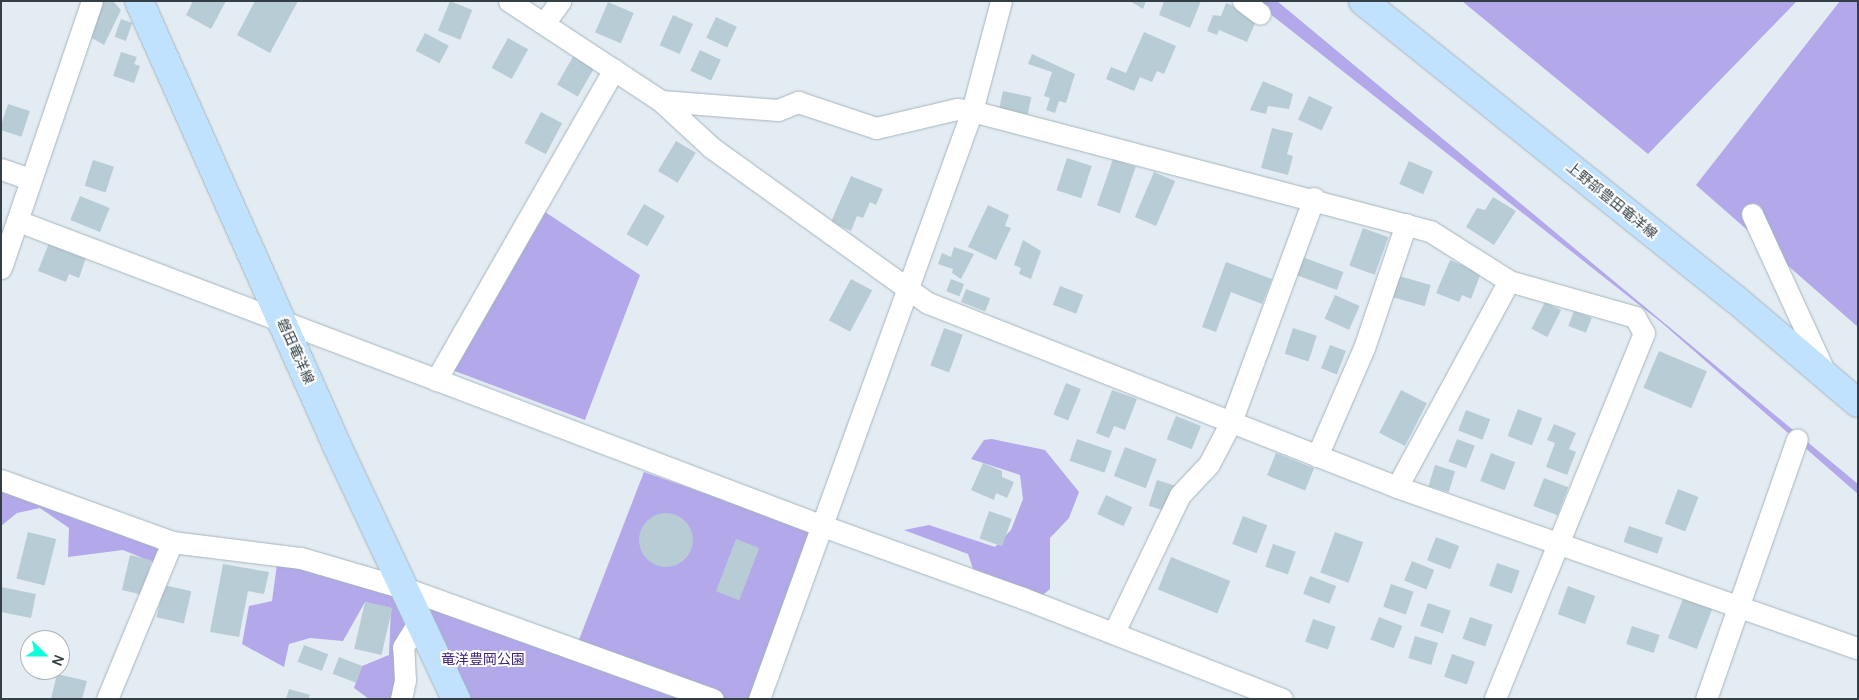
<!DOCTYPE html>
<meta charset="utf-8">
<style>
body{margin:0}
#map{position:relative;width:1859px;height:700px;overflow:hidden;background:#e3ecf3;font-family:Manrope,"Noto Sans JP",sans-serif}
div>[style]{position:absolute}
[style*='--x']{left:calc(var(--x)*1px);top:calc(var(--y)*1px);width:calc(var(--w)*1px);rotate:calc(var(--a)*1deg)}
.green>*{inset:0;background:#b2a8ea}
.building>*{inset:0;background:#b8ccd5;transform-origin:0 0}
.round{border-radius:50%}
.roads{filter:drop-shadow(0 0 1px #a5b5be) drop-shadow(0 0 1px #a5b5be)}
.minor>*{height:21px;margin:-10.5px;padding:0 10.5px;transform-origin:10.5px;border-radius:10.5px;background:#fff}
.secondary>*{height:28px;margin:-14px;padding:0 14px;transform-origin:14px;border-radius:14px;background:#c1e2ff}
span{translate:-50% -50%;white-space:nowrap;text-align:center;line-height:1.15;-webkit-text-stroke:4px #fff;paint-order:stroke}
.street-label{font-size:14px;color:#333f45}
.park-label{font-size:14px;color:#3f2379}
.frame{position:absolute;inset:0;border:2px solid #333f45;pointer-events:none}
.north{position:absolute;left:20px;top:630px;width:50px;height:50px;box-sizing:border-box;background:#fff;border:1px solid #adb2b5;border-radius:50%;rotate:112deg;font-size:14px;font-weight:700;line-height:20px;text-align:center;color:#333f45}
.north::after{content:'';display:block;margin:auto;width:18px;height:22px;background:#0effdb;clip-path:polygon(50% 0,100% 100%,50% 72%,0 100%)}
</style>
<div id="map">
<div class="green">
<i style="clip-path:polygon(1254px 1px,1277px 1px,1858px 484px,1858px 494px,1662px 323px)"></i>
<i style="clip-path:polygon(1462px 1px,1797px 1px,1648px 154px)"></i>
<i style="clip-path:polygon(1840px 1px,1858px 1px,1858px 327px,1696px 185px)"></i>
<i style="clip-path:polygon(536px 206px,640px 275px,585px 420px,444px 367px)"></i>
<i style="clip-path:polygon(992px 439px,1045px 450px,1079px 492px,1069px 518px,1050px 538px,1050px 589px,1034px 602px,977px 581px,968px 554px,904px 530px,929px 525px,995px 547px,1011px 530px,1023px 499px,1020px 475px,971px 459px,984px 440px)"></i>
<i style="clip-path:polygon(644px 472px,818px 533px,756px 699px,710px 699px,575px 650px)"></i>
<i style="clip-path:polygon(1px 480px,171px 546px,162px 566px,123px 550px,68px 557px,69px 528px,40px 508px,17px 513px,1px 526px)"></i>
<i style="clip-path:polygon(277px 564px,342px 570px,412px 603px,398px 699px,369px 699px,354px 688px,362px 666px,389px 655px,391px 608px,365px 602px,343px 641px,310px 638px,289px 644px,284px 667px,242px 644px,249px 606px,272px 601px)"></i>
<i style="clip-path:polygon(407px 589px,705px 699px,458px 699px)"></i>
</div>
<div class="building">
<i style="clip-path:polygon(96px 1px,113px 1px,121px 10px,104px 45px,90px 37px)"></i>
<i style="clip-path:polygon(193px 1px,226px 1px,211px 29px,186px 15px)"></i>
<i style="clip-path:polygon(255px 1px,298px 1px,270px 53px,237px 35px)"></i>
<i style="left:450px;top:1px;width:24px;height:32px;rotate:22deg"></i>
<i style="clip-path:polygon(1130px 1px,1146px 1px,1143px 9px)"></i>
<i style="clip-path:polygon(1164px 1px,1201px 1px,1190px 28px,1159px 15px)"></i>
<i style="left:608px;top:2px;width:28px;height:33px;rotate:23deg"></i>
<i style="clip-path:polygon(1226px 3px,1251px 13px,1256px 21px,1247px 42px,1219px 30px,1217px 35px,1207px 31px,1213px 15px,1221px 16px)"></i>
<i style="left:673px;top:15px;width:22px;height:33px;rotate:24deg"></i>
<i style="left:716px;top:17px;width:23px;height:23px;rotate:25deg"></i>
<i style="left:121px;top:19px;width:12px;height:19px;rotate:20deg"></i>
<i style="clip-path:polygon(1144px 32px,1176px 46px,1164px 74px,1157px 71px,1152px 82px,1140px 77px,1134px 91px,1106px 79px,1111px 67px,1126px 73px)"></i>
<i style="left:425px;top:33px;width:27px;height:20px;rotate:28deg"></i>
<i style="left:508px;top:38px;width:23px;height:34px;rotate:29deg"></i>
<i style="left:700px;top:50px;width:23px;height:23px;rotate:25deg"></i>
<i style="clip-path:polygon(121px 52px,137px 57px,134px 64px,140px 66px,134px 83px,113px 76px)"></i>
<i style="clip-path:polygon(1032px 54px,1075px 74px,1066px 103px,1059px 101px,1055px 113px,1046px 110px,1050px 98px,1044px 96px,1052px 72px,1028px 64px)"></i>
<i style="left:574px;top:55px;width:24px;height:34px;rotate:30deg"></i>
<i style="clip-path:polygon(1263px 81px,1293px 94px,1289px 109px,1268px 106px,1266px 114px,1250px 110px)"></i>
<i style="left:1003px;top:91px;width:29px;height:18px;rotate:12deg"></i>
<i style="left:1309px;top:96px;width:26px;height:26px;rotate:25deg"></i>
<i style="left:8px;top:104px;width:23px;height:27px;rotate:18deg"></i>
<i style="left:541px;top:112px;width:24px;height:35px;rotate:28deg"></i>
<i style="clip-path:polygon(1272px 128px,1293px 133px,1287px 154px,1293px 156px,1288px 175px,1261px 168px)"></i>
<i style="left:676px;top:141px;width:23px;height:35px;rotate:31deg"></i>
<i style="left:1067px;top:158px;width:26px;height:34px;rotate:18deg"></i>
<i style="left:1113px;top:159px;width:24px;height:49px;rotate:19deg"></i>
<i style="left:93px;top:160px;width:22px;height:27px;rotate:18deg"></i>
<i style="left:1409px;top:161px;width:26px;height:25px;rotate:23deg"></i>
<i style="left:1154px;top:172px;width:23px;height:49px;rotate:23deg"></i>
<i style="clip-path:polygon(851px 176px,883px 189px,876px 205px,870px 202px,863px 218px,857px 216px,851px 231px,831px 222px)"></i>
<i style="left:80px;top:196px;width:32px;height:26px;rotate:22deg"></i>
<i style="clip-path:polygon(1493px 197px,1516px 211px,1494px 245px,1466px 227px,1477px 208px,1485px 210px)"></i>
<i style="left:644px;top:204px;width:24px;height:35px;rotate:30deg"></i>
<i style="clip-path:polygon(988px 205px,1009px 215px,1005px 226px,1011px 228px,996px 260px,968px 247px)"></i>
<i style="left:1363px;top:228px;width:27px;height:40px;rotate:20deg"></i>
<i style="clip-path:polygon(1023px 240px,1041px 251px,1031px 279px,1019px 274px,1021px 268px,1014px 265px)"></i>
<i style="clip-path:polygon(49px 243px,86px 258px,79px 278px,69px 274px,66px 282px,38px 271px)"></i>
<i style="clip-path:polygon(954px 247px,974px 254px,961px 279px,952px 273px,953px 269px,938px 264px,942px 253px,951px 257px)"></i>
<i style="left:1302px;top:257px;width:44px;height:19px;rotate:20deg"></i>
<i style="clip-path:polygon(1450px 260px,1481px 273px,1471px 299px,1462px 295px,1459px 302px,1436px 293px)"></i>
<i style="clip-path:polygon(1226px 262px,1272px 279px,1262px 304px,1231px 292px,1216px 332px,1202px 327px)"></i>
<i style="left:1399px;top:276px;width:33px;height:22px;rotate:16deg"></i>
<i style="left:851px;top:279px;width:24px;height:47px;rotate:28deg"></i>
<i style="left:951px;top:279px;width:14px;height:13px;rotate:21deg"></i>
<i style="left:1060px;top:286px;width:25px;height:20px;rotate:21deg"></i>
<i style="left:966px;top:289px;width:26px;height:14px;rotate:21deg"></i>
<i style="left:1335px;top:295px;width:27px;height:26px;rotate:24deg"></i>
<i style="left:1545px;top:302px;width:18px;height:30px;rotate:27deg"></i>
<i style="left:1574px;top:311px;width:19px;height:16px;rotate:21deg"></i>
<i style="left:944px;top:328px;width:20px;height:40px;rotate:20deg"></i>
<i style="left:1293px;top:328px;width:25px;height:27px;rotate:18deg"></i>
<i style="left:1330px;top:345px;width:17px;height:25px;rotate:21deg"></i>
<i style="left:1659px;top:351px;width:52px;height:40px;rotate:23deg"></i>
<i style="left:1066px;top:383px;width:16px;height:34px;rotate:22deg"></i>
<i style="clip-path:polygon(1112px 390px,1137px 399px,1125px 430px,1114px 426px,1109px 438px,1096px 433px)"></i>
<i style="left:1401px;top:390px;width:29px;height:48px;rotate:27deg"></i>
<i style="left:1518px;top:409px;width:26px;height:29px;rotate:21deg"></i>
<i style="left:1466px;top:410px;width:26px;height:22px;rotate:21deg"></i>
<i style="left:1176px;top:416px;width:27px;height:25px;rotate:22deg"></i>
<i style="clip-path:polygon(1554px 424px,1576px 433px,1569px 449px,1576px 452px,1567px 475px,1546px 467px,1555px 443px,1547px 440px)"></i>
<i style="left:1077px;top:439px;width:37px;height:23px;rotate:19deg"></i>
<i style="left:1457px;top:439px;width:19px;height:24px;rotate:21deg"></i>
<i style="left:1125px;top:447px;width:34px;height:31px;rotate:21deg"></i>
<i style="left:1276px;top:453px;width:41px;height:24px;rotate:22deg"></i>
<i style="left:1491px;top:453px;width:26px;height:30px;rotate:21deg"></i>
<i style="clip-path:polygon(983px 463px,1002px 471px,1002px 477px,1014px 482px,1007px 498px,996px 493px,994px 500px,971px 490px)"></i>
<i style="left:1435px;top:465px;width:21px;height:22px;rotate:17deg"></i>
<i style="left:1544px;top:478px;width:26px;height:30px;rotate:21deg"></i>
<i style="left:1157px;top:480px;width:19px;height:27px;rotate:18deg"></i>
<i style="left:1678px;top:489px;width:22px;height:37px;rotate:21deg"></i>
<i style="left:1106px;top:495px;width:29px;height:21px;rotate:25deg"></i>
<i style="left:989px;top:511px;width:24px;height:29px;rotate:19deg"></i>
<i class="round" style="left:639px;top:513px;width:54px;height:54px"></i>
<i style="left:1243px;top:516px;width:26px;height:30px;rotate:21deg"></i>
<i style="left:1629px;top:526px;width:36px;height:17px;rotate:19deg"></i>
<i style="left:28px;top:532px;width:29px;height:48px;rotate:14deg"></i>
<i style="left:1335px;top:532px;width:30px;height:43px;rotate:20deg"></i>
<i style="left:1436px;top:537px;width:25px;height:25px;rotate:21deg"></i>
<i style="left:736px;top:539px;width:25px;height:56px;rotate:21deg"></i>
<i style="left:1273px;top:544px;width:24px;height:24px;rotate:19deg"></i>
<i style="left:130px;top:555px;width:22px;height:36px;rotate:13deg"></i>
<i style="left:1171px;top:557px;width:64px;height:35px;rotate:22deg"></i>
<i style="left:1412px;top:561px;width:24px;height:21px;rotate:22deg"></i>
<i style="left:1497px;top:563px;width:24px;height:24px;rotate:19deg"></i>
<i style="clip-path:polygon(223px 564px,269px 572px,264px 594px,248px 591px,239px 637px,210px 632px)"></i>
<i style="left:1310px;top:576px;width:28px;height:19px;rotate:21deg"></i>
<i style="left:1391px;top:584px;width:24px;height:24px;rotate:19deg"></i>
<i style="left:164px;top:585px;width:28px;height:33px;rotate:13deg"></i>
<i style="left:1568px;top:586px;width:29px;height:30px;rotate:20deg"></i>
<i style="clip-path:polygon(1px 587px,36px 594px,31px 618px,1px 612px)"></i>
<i style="left:1684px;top:596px;width:31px;height:45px;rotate:21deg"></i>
<i style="left:365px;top:602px;width:28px;height:48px;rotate:13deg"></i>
<i style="left:1428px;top:603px;width:24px;height:24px;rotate:19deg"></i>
<i style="left:1379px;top:617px;width:25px;height:24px;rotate:21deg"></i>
<i style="left:1470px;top:617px;width:24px;height:23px;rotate:19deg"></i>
<i style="left:1313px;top:619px;width:24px;height:24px;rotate:19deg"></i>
<i style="left:1632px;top:626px;width:29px;height:19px;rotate:18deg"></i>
<i style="left:1415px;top:636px;width:24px;height:23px;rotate:17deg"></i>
<i style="left:304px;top:645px;width:26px;height:18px;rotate:21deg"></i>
<i style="left:1452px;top:654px;width:24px;height:24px;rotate:19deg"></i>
<i style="left:339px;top:657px;width:25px;height:18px;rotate:21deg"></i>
<i style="clip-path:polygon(57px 674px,87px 681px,82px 699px,51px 699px)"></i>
<i style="clip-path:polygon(289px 689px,310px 695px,308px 699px,286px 699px)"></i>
</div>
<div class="roads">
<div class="minor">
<i style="--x:509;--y:1;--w:182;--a:33.3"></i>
<i style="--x:661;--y:101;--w:69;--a:42.7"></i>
<i style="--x:712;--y:148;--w:266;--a:35.7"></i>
<i style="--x:928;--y:303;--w:504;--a:21.42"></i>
<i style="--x:1397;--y:487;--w:488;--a:19.3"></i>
<i style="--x:1243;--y:1;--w:21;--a:37"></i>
<i style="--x:545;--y:22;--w:26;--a:-54"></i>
<i style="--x:661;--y:101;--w:117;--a:4.4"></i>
<i style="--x:778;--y:110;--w:22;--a:-22"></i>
<i style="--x:798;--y:102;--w:82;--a:18.4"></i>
<i style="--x:876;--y:128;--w:83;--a:-13.2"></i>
<i style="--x:957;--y:109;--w:15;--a:8"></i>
<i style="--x:972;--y:111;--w:473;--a:14.7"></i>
<i style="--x:1430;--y:231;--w:93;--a:32.3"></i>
<i style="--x:1509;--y:281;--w:131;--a:15.9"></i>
<i style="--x:1635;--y:317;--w:18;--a:61"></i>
<i style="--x:1644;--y:333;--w:395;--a:112.2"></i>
<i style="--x:1;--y:169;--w:31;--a:19"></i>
<i style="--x:1752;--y:214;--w:177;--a:65.3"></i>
<i style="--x:18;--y:221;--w:858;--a:20.76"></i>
<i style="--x:820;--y:525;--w:216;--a:19.8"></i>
<i style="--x:1023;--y:598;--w:278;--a:21.3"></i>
<i style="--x:1;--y:268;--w:282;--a:-71.2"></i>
<i style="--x:436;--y:380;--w:358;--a:-60.2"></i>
<i style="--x:1317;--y:456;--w:118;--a:-66.5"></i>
<i style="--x:1364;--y:348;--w:131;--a:-71.3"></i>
<i style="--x:1;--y:480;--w:182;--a:19.9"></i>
<i style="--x:172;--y:542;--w:130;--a:7.1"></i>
<i style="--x:301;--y:558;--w:110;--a:16.3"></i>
<i style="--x:407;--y:589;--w:325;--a:19.8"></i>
<i style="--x:1397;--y:487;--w:234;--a:-61.5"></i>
<i style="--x:1114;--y:632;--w:152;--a:-64.3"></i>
<i style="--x:1180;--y:495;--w:42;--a:-46.9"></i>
<i style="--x:1209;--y:464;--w:47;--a:-62.4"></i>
<i style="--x:1231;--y:422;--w:239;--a:-69.7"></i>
<i style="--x:107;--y:699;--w:170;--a:-67.5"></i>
<i style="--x:401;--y:699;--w:19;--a:-78"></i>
<i style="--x:405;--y:680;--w:33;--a:-93"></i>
<i style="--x:403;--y:647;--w:31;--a:-58"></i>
<i style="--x:759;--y:699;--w:625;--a:-70.09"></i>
<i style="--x:972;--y:111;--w:114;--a:-75.2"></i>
<i style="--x:1706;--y:699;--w:275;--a:-70.7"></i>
</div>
<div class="secondary">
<i style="--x:139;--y:1;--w:485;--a:66"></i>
<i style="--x:336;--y:444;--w:282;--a:64.8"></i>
<i style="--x:1363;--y:1;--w:475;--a:38.7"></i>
<i style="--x:1734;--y:298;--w:162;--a:40.3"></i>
</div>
</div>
<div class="street-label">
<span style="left:1612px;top:200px;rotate:39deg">上野部豊田竜洋線</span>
<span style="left:296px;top:351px;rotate:66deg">磐田竜洋線</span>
</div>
<div class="park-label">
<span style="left:483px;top:659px">竜洋豊岡公園</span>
</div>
<div class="frame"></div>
<div class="north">N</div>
</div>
